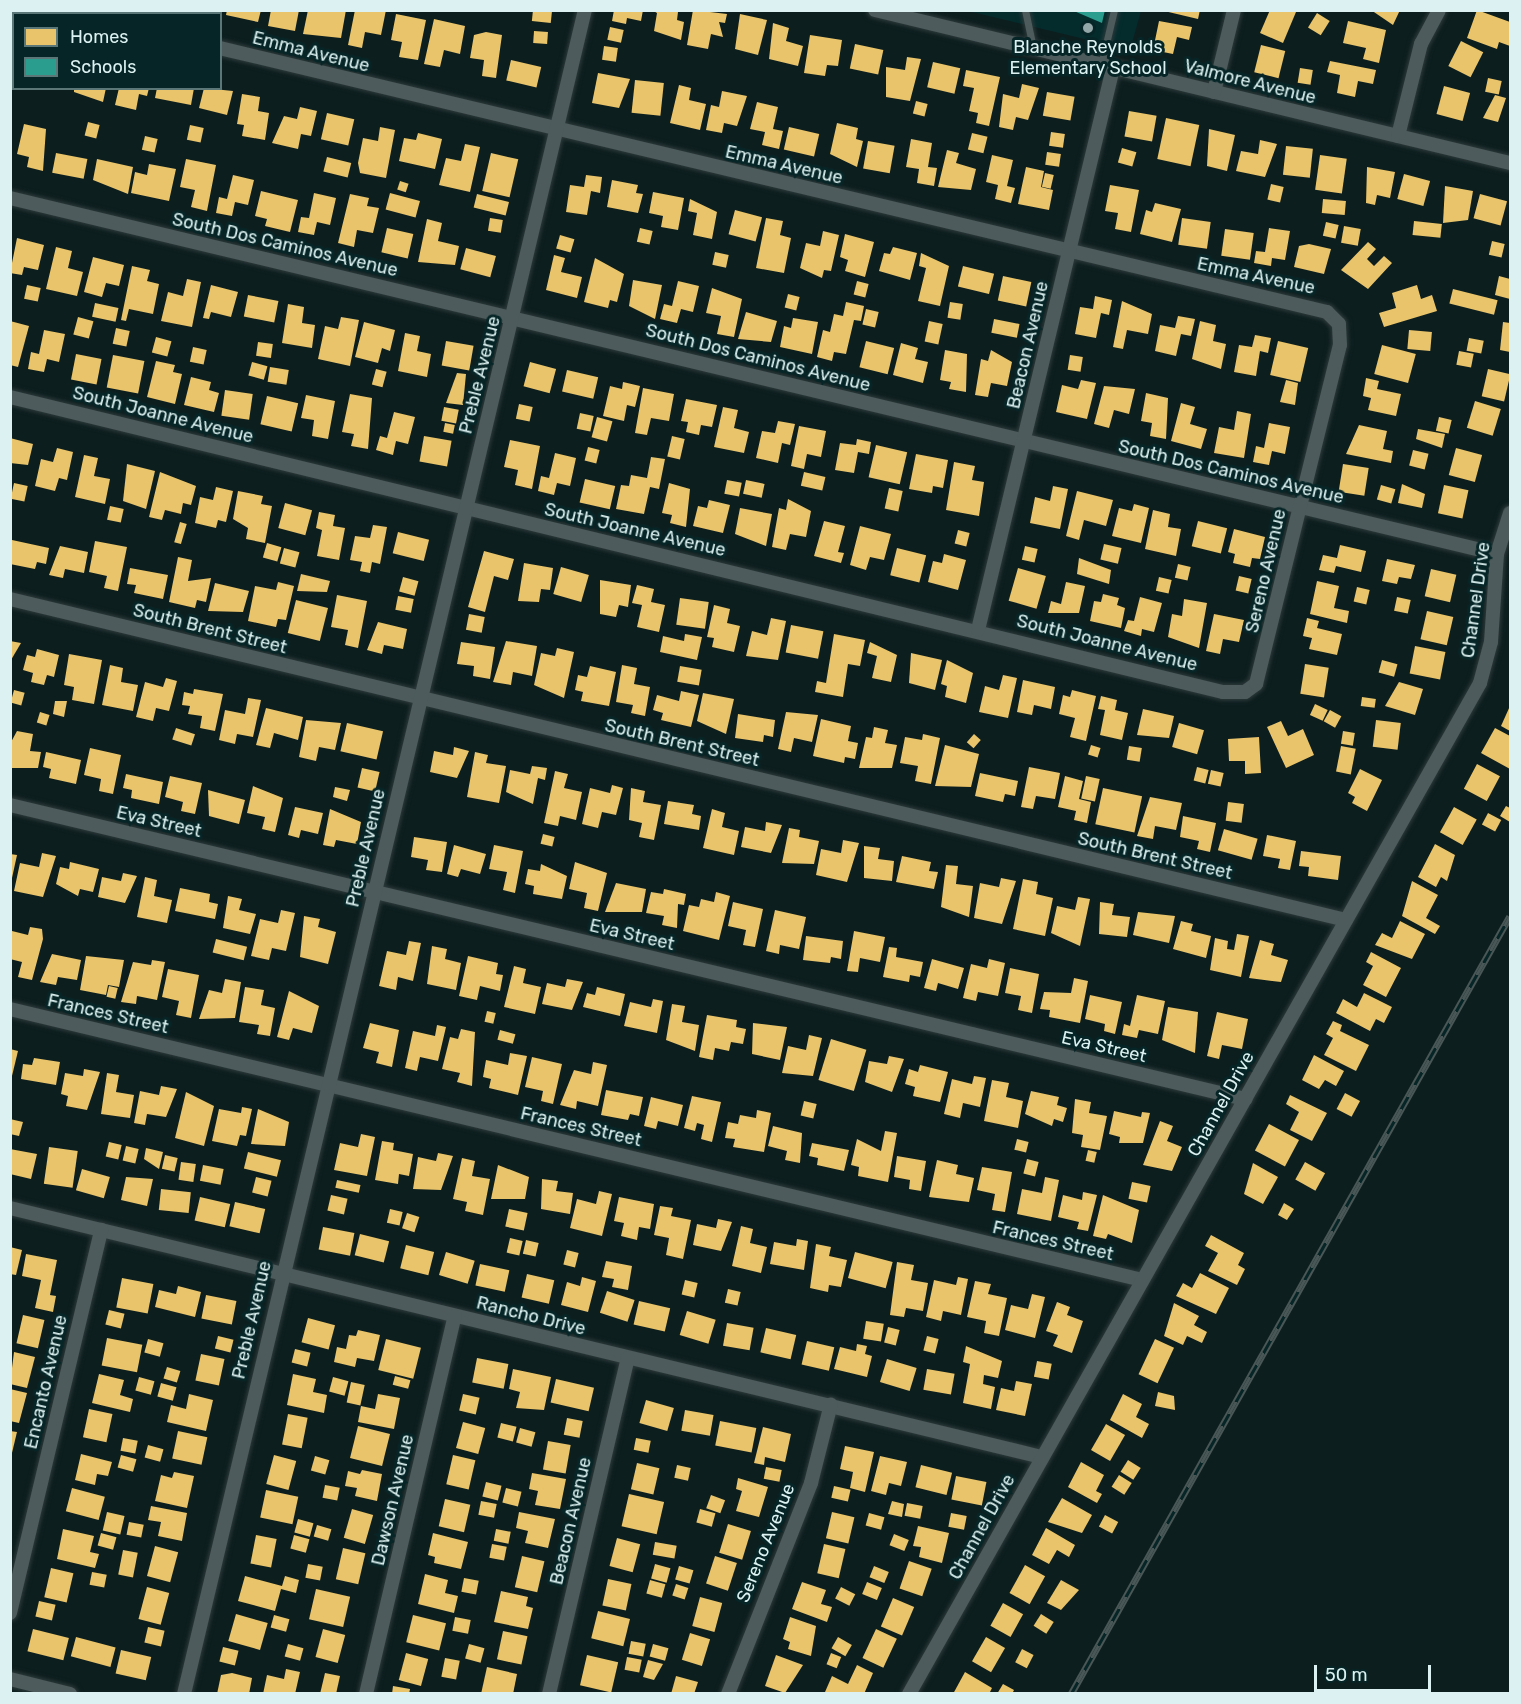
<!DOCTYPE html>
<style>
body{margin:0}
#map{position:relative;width:1521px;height:1704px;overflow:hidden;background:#0d1e1f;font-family:Rubik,sans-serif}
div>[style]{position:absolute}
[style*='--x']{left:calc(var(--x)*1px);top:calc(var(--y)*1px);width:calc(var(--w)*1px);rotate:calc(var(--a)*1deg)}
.built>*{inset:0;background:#052c2d}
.homes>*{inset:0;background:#e9c46a;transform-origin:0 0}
.schools>*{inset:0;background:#2a9d8f}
.roads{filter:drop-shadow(0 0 2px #2e3a3b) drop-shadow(0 0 2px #2e3a3b)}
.lane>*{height:7px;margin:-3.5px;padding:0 3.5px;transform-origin:3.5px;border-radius:3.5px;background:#4d5b5c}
.street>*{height:14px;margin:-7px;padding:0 7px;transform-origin:7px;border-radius:7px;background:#4d5b5c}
.rail>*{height:7px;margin-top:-3.5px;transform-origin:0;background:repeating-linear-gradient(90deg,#062526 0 14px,#495757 0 28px);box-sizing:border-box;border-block:2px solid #495757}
.dots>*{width:16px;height:16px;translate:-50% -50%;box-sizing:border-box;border:3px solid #062526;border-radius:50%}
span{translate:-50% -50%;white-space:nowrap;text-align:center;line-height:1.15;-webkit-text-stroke:6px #062526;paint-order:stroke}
.poi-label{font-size:18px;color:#dcf1f1}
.street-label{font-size:18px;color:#dcf1f1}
.frame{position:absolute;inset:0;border:12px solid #dcf1f1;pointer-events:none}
.legend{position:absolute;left:12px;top:12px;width:210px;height:78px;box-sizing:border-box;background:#062526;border:2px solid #5c7777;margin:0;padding:8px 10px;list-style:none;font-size:18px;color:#dcf1f1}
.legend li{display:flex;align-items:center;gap:12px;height:30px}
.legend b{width:30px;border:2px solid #5c7777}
.scale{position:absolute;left:1314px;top:1665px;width:117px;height:27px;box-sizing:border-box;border:3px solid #dcf1f1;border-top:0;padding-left:8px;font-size:18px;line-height:21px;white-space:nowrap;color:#dcf1f1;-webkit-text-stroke:4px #062526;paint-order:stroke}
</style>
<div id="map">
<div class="built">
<i style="clip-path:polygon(968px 11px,1141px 11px,1130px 50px)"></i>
</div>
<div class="homes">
<i style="clip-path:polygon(227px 10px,261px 10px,258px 22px,226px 15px)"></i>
<i style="clip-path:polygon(271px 10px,299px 10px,295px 31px,268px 26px)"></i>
<i style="clip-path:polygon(308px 10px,346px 10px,341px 38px,303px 34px)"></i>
<i style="clip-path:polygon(355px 10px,386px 10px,381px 35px,365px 32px,362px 48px,348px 45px)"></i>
<i style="left:533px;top:10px;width:19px;height:11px;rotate:6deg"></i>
<i style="clip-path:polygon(614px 10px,643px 10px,641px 21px,627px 18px,626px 24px,612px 21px)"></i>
<i style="clip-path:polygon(652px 10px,678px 12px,677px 20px,684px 22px,681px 40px,654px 31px,657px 13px)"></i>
<i style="clip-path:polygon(693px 10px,727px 14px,725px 23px,719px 22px,723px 37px,711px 34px,708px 49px,687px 45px)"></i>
<i style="clip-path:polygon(1160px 10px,1200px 10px,1198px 19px)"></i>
<i style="clip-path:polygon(1270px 10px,1296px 12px,1283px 43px,1260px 33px)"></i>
<i style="clip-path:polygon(1371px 10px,1400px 10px,1393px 25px)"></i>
<i style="clip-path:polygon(1477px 10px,1510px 22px,1510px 46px,1499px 42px,1497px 49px,1467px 38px)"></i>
<i style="left:1317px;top:13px;width:15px;height:17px;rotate:32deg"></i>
<i style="clip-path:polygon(396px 14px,426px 20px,418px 60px,399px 57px,402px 42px,391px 40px)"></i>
<i style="clip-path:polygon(740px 14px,767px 20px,758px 55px,735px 49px)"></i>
<i style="clip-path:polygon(434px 19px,465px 26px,460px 54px,444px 50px,440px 67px,424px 64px)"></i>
<i style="clip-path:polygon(1159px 21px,1192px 27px,1189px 40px,1177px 37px,1173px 54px,1153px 50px)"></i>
<i style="clip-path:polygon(1348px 21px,1386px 30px,1379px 63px,1363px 59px,1366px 48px,1343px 43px)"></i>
<i style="clip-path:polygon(773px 23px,789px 28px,786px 41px,803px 46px,798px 66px,769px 59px)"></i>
<i style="left:610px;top:27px;width:14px;height:13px;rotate:12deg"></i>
<i style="left:534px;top:31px;width:14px;height:12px;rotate:4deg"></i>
<i style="clip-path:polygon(486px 32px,502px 35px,496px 78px,482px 76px,484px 60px,470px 58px,474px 35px)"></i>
<i style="clip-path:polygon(810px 35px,842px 40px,838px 66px,827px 65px,825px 76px,804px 73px)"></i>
<i style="left:10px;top:38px;width:4px;height:43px;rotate:14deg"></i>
<i style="left:1461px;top:41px;width:25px;height:28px;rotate:27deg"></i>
<i style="left:855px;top:44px;width:29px;height:25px;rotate:12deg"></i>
<i style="left:1261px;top:45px;width:25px;height:28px;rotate:14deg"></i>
<i style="left:604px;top:46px;width:14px;height:14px;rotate:8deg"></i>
<i style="clip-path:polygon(907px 57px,921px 59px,910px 101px,886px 97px,886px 67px,905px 70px)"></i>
<i style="left:511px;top:60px;width:31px;height:21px;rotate:13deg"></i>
<i style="clip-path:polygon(1330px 61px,1376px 70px,1373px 84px,1358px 81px,1355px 97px,1337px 93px,1340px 75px,1327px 72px)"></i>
<i style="left:933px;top:62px;width:28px;height:26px;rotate:13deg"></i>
<i style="left:1300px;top:68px;width:13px;height:15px;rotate:9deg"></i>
<i style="clip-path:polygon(966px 70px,1000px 77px,989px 126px,976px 123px,978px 113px,969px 111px,974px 88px,963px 86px)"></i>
<i style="clip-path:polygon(598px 73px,630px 79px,619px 108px,592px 103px)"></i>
<i style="left:1488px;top:78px;width:14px;height:14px;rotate:12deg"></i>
<i style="left:635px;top:80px;width:29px;height:33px;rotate:6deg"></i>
<i style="clip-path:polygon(1022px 84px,1039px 88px,1028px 120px,1016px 117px,1013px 130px,999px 127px,1003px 94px,1019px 98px)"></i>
<i style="clip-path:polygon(679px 85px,691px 88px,689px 100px,706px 104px,700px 130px,670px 123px)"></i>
<i style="left:1444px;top:86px;width:27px;height:29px;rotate:15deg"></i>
<i style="clip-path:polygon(74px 88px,106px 88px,103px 102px,74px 92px)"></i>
<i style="clip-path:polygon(119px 88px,149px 88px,147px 96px,139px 94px,136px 110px,115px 105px)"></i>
<i style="clip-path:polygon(157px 88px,194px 88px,191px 105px,155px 98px)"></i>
<i style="clip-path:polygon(204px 88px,233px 91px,227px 115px,199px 108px)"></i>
<i style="clip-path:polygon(722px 91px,747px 96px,737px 126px,724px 123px,722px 133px,706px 130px,711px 105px,719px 107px)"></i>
<i style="left:1047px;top:92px;width:28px;height:24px;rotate:10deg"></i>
<i style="clip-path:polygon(242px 94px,260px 97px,258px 111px,269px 113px,265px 140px,242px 136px,244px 125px,237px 124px)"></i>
<i style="clip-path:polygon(1495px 95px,1506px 98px,1498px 122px,1483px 118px)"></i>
<i style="left:916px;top:101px;width:12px;height:13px;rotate:14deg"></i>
<i style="clip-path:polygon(757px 102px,778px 107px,773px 129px,783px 131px,779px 149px,762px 145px,765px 132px,750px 129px)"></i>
<i style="clip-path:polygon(300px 107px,317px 111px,311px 136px,301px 134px,298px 149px,272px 143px,284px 116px,297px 119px)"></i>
<i style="left:1129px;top:111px;width:28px;height:26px;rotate:10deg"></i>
<i style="left:327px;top:113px;width:28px;height:27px;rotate:13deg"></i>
<i style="left:1166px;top:118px;width:34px;height:42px;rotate:12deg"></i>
<i style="left:88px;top:122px;width:12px;height:14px;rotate:14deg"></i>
<i style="clip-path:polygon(837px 123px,858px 128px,856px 139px,863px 141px,857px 167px,830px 154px)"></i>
<i style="clip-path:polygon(24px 124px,46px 129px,43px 171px,27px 167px,29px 157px,17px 154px)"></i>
<i style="left:190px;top:125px;width:14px;height:15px;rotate:12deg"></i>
<i style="clip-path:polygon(380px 127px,395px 130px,386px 178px,360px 173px,358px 163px,363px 138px,378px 141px)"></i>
<i style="left:789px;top:127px;width:31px;height:23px;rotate:13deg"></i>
<i style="clip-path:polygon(1209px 129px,1235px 135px,1227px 171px,1207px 166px)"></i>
<i style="left:1051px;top:132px;width:14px;height:14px;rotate:8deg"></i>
<i style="clip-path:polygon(418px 133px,442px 139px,435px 169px,399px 161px,404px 138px,416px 140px)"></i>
<i style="left:972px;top:133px;width:16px;height:17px;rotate:14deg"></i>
<i style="left:145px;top:136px;width:13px;height:14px;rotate:13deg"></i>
<i style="clip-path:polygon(911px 139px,932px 143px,928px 167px,937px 168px,934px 186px,917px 183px,919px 169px,906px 167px)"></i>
<i style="clip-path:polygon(1260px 140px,1277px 144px,1265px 177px,1236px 171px,1241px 151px,1258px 154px)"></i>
<i style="left:868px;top:141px;width:27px;height:28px;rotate:10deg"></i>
<i style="clip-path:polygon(465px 144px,480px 147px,470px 192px,439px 185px,446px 158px,461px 161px)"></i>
<i style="left:1286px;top:146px;width:27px;height:29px;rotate:6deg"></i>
<i style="left:1122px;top:148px;width:15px;height:15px;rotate:16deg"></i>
<i style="clip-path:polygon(947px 150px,959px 153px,956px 163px,976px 169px,971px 190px,938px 187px)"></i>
<i style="left:1047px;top:152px;width:14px;height:13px;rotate:8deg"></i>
<i style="left:56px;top:153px;width:32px;height:20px;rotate:11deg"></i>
<i style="left:491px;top:153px;width:28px;height:39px;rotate:13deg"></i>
<i style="clip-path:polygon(992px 155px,1013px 160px,1007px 186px,1015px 188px,1011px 203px,995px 199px,998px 185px,986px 182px)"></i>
<i style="left:1320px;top:155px;width:27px;height:35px;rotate:8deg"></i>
<i style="left:327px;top:157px;width:25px;height:15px;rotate:14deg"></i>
<i style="clip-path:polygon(97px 159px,133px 167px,128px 194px,93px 180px)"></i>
<i style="clip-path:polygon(186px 159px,216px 165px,207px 211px,191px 207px,195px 190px,180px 187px)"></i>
<i style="clip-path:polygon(149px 164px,176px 169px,169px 201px,131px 193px,135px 172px,147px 175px)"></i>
<i style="clip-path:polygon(1026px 167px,1044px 171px,1041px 187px,1053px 190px,1049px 210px,1018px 204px)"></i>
<i style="clip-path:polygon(1367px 167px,1395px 172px,1390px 198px,1377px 195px,1375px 205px,1366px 203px)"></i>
<i style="left:1045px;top:173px;width:9px;height:14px;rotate:13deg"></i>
<i style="left:1404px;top:174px;width:27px;height:26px;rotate:15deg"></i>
<i style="clip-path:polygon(233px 175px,254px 180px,248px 205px,235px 202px,232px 216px,216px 213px,219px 197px,227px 199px)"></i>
<i style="clip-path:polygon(586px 175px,602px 177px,600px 193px,591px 191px,587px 215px,566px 212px,570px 185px,584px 187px)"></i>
<i style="clip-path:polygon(612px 180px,638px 185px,636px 193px,643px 194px,638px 213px,607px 207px)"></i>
<i style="left:400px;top:181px;width:9px;height:9px;rotate:18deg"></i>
<i style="left:1271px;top:184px;width:13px;height:16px;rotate:13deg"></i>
<i style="clip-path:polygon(1110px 185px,1139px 190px,1131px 232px,1115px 229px,1118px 213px,1105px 211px)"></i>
<i style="clip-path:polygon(1445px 186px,1473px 191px,1468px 220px,1443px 223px)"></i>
<i style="clip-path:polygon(261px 191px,298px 200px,290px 232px,265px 226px,267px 219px,255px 216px)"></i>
<i style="clip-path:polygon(653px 192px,684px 198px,678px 230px,661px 227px,663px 216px,649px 213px)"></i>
<i style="clip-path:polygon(314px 193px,336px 198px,330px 225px,317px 222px,314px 235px,298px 232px,301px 217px,309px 218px)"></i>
<i style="left:390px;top:193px;width:31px;height:17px;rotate:15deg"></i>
<i style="clip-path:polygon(350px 194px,369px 198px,367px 206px,379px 208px,373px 233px,357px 230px,354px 247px,338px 243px)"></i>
<i style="left:477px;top:194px;width:33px;height:14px;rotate:14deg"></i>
<i style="left:1480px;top:194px;width:28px;height:25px;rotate:15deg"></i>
<i style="clip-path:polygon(690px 199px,717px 212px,712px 239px,693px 235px,697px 213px,688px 211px)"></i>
<i style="left:1323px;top:199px;width:23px;height:14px;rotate:5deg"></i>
<i style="clip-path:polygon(1155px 203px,1181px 209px,1172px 242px,1140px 234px,1146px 210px,1152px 212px)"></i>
<i style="left:735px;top:210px;width:28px;height:25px;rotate:15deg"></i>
<i style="left:490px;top:218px;width:13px;height:13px;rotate:9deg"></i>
<i style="clip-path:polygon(766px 218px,783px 221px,780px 235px,791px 238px,784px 273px,756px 268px)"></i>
<i style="left:1182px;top:218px;width:29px;height:27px;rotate:8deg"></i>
<i style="clip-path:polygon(427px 219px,442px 223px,438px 241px,459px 246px,455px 265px,418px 262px)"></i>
<i style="left:1414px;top:221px;width:28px;height:14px;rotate:6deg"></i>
<i style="left:1326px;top:222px;width:13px;height:14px;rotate:13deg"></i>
<i style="left:1344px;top:226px;width:17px;height:17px;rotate:10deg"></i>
<i style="left:387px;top:228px;width:27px;height:25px;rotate:13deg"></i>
<i style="left:640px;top:228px;width:13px;height:14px;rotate:13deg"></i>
<i style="clip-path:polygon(1269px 228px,1290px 231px,1285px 260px,1272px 258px,1271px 266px,1254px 263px,1256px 251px,1265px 252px)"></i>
<i style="left:1225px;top:229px;width:29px;height:27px;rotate:8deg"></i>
<i style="clip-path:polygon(823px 231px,839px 235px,831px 271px,824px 270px,822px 278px,800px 268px,806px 243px,820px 246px)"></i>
<i style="clip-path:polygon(845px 234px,874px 242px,865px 277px,845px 271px,848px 260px,840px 257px)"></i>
<i style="left:560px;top:235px;width:15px;height:14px;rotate:16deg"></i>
<i style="clip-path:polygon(17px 238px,44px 245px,38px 270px,24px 267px,22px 275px,10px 273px)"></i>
<i style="left:1492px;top:241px;width:13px;height:14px;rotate:13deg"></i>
<i style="clip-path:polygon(1368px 242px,1376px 249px,1367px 259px,1374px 266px,1384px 256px,1392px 263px,1368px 289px,1341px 270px)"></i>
<i style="clip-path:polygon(1309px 244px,1331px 249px,1324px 274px,1294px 267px,1299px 246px)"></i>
<i style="clip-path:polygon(56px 247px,72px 251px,68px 268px,83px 272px,77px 296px,46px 289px)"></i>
<i style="clip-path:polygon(893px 247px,917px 253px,910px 280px,879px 271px,884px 253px,890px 254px)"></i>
<i style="left:466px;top:248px;width:31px;height:22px;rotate:15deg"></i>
<i style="left:715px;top:252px;width:14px;height:13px;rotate:12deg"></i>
<i style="clip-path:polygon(921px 253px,949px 266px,940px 306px,918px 301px,926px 268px,919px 266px)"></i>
<i style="clip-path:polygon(554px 255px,565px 258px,561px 272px,582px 277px,577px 298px,546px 290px)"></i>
<i style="clip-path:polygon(93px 257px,124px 265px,119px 286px,106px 283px,102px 297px,84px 292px)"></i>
<i style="clip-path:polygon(595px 258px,624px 274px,617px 302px,610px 300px,608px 308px,584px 302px)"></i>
<i style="clip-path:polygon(132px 266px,150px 270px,147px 281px,159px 284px,153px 314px,129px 309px,126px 321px,121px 320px)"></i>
<i style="left:963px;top:266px;width:32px;height:21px;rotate:14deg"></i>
<i style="left:1003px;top:276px;width:29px;height:25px;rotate:12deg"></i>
<i style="clip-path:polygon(1499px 276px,1510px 279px,1510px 299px,1495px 295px)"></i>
<i style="clip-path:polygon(187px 279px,201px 282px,192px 327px,161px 321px,168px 292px,183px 296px)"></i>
<i style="clip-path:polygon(633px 280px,662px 285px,655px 319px,629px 306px)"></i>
<i style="clip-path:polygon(678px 281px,699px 286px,693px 312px,681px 309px,677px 323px,660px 319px,664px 304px,672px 306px)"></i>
<i style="left:857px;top:281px;width:12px;height:14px;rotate:14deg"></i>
<i style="left:27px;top:285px;width:14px;height:14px;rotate:12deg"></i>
<i style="clip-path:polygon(211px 285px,238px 292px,231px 317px,211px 312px,209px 319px,203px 318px)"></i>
<i style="clip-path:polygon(1417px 285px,1421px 299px,1432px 295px,1437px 311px,1384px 327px,1379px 313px,1396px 308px,1392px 293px)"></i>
<i style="clip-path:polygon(712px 288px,742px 299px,734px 337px,717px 334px,721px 316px,706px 313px)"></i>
<i style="left:1453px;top:289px;width:46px;height:15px;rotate:14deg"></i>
<i style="left:788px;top:294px;width:12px;height:14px;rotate:14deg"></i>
<i style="left:248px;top:295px;width:31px;height:22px;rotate:11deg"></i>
<i style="clip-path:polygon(1095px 296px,1112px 300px,1109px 315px,1101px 313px,1096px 338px,1075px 334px,1080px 307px,1093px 309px)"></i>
<i style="clip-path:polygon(1122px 301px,1152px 314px,1148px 334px,1127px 330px,1123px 349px,1113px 347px)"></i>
<i style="clip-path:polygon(846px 302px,864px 306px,861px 321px,854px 320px,846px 354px,834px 352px,832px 361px,817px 357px,823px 330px,830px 332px,834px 314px,843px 316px)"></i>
<i style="left:950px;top:302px;width:13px;height:16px;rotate:9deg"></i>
<i style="left:95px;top:303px;width:24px;height:14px;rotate:12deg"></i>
<i style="clip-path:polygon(288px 304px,304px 307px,302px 323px,315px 325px,312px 348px,282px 343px)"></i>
<i style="left:866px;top:309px;width:13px;height:16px;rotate:13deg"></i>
<i style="clip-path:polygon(746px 312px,777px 321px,771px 342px,738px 339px)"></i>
<i style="clip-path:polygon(1178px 316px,1195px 319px,1191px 336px,1181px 334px,1176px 356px,1155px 351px,1160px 325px,1175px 328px)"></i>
<i style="left:78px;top:317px;width:16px;height:18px;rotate:15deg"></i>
<i style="clip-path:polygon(341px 317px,359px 320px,350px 366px,318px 359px,325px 326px,338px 329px)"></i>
<i style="clip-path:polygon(793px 318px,818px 322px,812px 354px,780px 347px,784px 326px,791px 328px)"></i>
<i style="left:994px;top:319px;width:26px;height:14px;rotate:11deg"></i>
<i style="clip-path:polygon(10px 321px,29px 326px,18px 367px,10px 365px)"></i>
<i style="left:929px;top:321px;width:14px;height:21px;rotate:12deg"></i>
<i style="clip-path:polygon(1200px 321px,1216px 325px,1213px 341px,1226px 344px,1221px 369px,1192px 359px)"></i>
<i style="clip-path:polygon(364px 322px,395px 330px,390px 351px,382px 348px,378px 363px,355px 357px)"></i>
<i style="clip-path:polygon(1503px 322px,1510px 323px,1510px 352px,1500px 350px)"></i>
<i style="left:116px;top:328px;width:14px;height:16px;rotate:12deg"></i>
<i style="clip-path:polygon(44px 330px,65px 334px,59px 362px,47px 359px,44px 372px,28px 369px,31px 352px,39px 354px)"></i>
<i style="left:1409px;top:330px;width:23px;height:19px;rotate:5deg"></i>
<i style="clip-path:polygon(405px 333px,420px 336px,417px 351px,431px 354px,427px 377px,398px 371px)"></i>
<i style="clip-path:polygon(1255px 335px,1271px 338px,1268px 353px,1260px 351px,1256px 376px,1234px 372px,1239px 345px,1252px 347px)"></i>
<i style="left:156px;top:337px;width:16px;height:16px;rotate:15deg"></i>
<i style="left:1469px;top:338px;width:15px;height:13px;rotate:11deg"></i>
<i style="left:446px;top:341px;width:28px;height:25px;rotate:10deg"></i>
<i style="left:866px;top:341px;width:29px;height:27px;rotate:14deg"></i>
<i style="left:1278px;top:341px;width:31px;height:35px;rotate:13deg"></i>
<i style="left:258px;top:342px;width:15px;height:14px;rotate:8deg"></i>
<i style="clip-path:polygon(901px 343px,918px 348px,915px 359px,928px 362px,923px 383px,893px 375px)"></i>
<i style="left:1382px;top:345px;width:35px;height:30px;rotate:15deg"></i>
<i style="left:193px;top:347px;width:14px;height:15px;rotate:12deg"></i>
<i style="clip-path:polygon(945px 350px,967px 354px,966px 392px,949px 389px,951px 382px,940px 380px)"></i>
<i style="clip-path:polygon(991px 350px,1012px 362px,1007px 386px,991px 383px,988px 397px,975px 395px,981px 359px,988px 361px)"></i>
<i style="left:1459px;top:351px;width:15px;height:14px;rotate:11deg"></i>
<i style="left:76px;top:354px;width:26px;height:26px;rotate:11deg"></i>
<i style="left:113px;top:355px;width:32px;height:33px;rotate:11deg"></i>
<i style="left:1070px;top:355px;width:13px;height:15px;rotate:9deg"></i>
<i style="clip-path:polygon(156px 361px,175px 365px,173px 372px,182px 374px,175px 404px,147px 397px)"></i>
<i style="left:252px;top:362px;width:16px;height:14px;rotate:15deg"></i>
<i style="left:530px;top:362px;width:27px;height:25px;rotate:15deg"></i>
<i style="left:270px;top:367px;width:19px;height:15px;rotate:9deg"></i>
<i style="left:376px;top:369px;width:11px;height:16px;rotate:15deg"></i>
<i style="left:1488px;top:369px;width:23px;height:28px;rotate:13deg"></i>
<i style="left:567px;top:370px;width:32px;height:22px;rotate:13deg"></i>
<i style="clip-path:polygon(457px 373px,466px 374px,463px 405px,446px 403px)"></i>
<i style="clip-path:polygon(191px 377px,211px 382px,209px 390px,219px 393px,214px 412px,184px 405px)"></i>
<i style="clip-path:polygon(1366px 378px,1379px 381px,1377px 389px,1401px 394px,1396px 416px,1368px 410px,1371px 398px,1363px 396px)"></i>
<i style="clip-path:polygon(1081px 380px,1096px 383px,1087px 419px,1056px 412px,1062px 385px,1078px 389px)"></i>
<i style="clip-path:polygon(1286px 380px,1298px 383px,1295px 405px,1280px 402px)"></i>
<i style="clip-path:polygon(623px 382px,640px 386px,635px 407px,627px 405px,624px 421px,603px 416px,610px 386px,622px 389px)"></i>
<i style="clip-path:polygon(1104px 386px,1135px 389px,1129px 414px,1114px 410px,1109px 428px,1094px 424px)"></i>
<i style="clip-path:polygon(643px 388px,674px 394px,669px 421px,651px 418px,647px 435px,635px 433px)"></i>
<i style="left:225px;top:390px;width:28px;height:26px;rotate:8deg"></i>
<i style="clip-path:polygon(1146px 393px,1168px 398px,1166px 439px,1150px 436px,1152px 423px,1141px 421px)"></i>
<i style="clip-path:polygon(350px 394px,372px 398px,368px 449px,351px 446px,354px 434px,342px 432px)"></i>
<i style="clip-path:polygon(306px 395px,335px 401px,328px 439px,312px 436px,314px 420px,301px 418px)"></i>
<i style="left:267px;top:396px;width:32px;height:29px;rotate:13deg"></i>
<i style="clip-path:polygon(686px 399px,717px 405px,712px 427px,701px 425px,699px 435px,686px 432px,688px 422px,681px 421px)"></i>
<i style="left:1475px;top:401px;width:27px;height:28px;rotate:17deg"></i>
<i style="clip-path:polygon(1181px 403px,1195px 407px,1190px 424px,1207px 429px,1201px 449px,1171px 441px)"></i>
<i style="left:519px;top:404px;width:14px;height:15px;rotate:12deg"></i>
<i style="left:444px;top:407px;width:15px;height:14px;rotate:11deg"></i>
<i style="clip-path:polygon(723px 407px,738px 410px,734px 428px,749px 432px,744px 453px,714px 447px)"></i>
<i style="clip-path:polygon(1237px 411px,1251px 414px,1244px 458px,1214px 453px,1219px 427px,1234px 430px)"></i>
<i style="clip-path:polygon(394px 412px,415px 417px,408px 444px,396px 441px,393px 455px,376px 450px,380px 436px,387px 438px)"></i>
<i style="left:580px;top:413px;width:14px;height:16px;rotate:12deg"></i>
<i style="left:597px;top:417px;width:16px;height:21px;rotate:15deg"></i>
<i style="left:1439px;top:417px;width:13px;height:14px;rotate:13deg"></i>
<i style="clip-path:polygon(778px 421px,795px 424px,790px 445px,782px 443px,778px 463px,756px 458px,762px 431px,775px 433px)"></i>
<i style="left:445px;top:423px;width:10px;height:9px;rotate:11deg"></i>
<i style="clip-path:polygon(1269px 423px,1290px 427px,1285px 454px,1272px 451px,1269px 465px,1253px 462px,1256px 446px,1264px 448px)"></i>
<i style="clip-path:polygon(1359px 425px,1387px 431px,1383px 449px,1393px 451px,1391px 463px,1346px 454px)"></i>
<i style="clip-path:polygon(799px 426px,826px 431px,821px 457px,807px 454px,804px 469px,791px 466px)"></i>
<i style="clip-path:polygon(1418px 429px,1445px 434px,1442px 448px,1416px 439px)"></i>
<i style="left:424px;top:436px;width:28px;height:26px;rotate:10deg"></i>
<i style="left:672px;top:436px;width:13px;height:21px;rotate:13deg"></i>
<i style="clip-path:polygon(10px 438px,33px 444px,28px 465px,10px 463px)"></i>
<i style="clip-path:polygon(857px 439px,871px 442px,869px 454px,858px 452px,854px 473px,835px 470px,840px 443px,856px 445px)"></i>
<i style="clip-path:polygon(510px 440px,540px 446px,532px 489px,515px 485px,518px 470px,504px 467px)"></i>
<i style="left:876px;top:445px;width:32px;height:33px;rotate:13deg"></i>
<i style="left:588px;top:447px;width:12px;height:14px;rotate:14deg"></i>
<i style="clip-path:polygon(57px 448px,73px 452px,67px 480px,59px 478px,55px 491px,35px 486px,41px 459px,53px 462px)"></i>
<i style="left:1456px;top:448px;width:27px;height:28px;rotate:15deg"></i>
<i style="left:1413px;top:450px;width:16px;height:16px;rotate:14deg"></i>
<i style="clip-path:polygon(555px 453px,576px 458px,570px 486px,557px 483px,554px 495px,538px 491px,541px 476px,549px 478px)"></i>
<i style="clip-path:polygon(916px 454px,948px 460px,943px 488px,933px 486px,932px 493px,909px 489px)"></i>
<i style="clip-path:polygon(84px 455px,98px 458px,94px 476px,110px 479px,105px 504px,75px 497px)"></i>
<i style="clip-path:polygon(651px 457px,665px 459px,659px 489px,650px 487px,644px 514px,616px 509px,621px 485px,629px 486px,631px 475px,647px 478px)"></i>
<i style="clip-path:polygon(954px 462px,975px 466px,972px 480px,984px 482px,979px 516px,946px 510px)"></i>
<i style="clip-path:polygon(127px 464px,155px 471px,146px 509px,123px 501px)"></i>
<i style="left:1343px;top:464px;width:26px;height:28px;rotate:9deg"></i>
<i style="clip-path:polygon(160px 472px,196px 486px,191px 505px,183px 503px,181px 514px,165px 510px,162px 520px,149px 517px)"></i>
<i style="left:804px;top:472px;width:22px;height:14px;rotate:13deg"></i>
<i style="left:585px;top:479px;width:31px;height:24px;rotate:13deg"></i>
<i style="left:727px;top:480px;width:15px;height:14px;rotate:11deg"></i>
<i style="left:746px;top:480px;width:19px;height:14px;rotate:12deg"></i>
<i style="left:14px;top:483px;width:14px;height:16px;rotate:12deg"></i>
<i style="clip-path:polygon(669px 483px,690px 489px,686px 527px,670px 523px,672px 515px,662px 513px)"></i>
<i style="clip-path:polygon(1402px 484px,1425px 494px,1422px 508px,1398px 503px)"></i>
<i style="left:1381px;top:485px;width:15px;height:15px;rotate:16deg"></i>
<i style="left:1444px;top:485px;width:25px;height:29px;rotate:12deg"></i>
<i style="clip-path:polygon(1053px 486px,1068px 489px,1060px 529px,1030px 523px,1035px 497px,1050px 501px)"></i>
<i style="clip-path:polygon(216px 487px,233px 491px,226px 522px,218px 520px,216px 528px,195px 523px,200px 497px,213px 500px)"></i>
<i style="left:889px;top:488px;width:14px;height:21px;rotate:12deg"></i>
<i style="clip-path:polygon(238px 491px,263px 496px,261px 504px,272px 506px,265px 543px,246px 539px,248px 528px,233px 519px)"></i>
<i style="clip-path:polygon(1077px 491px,1113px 500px,1106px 526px,1084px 520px,1079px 540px,1066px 536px)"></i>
<i style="clip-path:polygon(788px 499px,811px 511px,806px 537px,790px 534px,786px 550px,772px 547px,779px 508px,786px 510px)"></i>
<i style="clip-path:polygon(709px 500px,730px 505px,723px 533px,693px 526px,698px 506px,707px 508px)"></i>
<i style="left:285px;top:503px;width:28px;height:26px;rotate:15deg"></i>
<i style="clip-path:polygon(1134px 504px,1149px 508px,1141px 543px,1112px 536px,1119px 508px,1132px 511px)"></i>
<i style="left:110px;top:506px;width:14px;height:14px;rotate:12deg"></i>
<i style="clip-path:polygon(740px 508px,772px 514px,766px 546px,735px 534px)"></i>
<i style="clip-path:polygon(1153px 510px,1170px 514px,1168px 527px,1181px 529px,1176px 556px,1145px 549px)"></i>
<i style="clip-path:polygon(319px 512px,335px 515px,333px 526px,345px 528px,339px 560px,317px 556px,322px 530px,316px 528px)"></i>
<i style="clip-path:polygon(824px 521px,845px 526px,838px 552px,844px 553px,841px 563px,814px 556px)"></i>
<i style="left:1198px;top:521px;width:30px;height:26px;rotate:14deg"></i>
<i style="left:180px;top:522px;width:7px;height:21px;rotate:16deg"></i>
<i style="clip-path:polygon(373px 525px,387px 527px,380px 564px,372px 562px,370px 573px,360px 571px,362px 562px,350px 560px,355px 536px,370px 538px)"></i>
<i style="clip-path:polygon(860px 526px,891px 534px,884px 560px,870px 557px,866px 570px,850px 565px)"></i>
<i style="clip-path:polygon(1234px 529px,1265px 537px,1260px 559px,1252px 558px,1250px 567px,1233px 563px,1235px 554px,1228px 552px)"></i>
<i style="left:958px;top:530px;width:12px;height:14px;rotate:14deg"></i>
<i style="left:398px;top:532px;width:32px;height:22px;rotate:14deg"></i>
<i style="clip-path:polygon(12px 540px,49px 548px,46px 564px,37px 562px,35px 569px,10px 564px)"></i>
<i style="clip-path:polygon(95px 541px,127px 547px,118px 591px,104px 588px,107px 576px,89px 572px)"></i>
<i style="left:267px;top:543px;width:15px;height:15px;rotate:16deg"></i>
<i style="left:1104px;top:544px;width:18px;height:16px;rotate:13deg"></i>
<i style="clip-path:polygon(1340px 545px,1366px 551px,1361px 572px,1336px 566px,1334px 573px,1319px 570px,1323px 555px,1337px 558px)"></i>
<i style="clip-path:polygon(60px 546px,88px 552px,84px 573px,65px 569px,63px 578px,49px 575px)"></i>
<i style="left:1025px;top:546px;width:13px;height:14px;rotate:13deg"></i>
<i style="left:284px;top:548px;width:16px;height:16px;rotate:15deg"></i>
<i style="left:897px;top:548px;width:30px;height:28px;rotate:14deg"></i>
<i style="clip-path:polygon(484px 551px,514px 559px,508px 580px,494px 576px,485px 612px,468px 607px)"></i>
<i style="clip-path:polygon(944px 554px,966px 560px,958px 590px,928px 582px,933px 561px,942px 563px)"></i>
<i style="clip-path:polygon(178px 557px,192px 560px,188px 581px,211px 578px,206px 602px,197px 600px,195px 608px,169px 602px)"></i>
<i style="clip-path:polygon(1079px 558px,1111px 570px,1109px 584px,1077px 574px)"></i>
<i style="clip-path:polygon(1387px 559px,1415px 565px,1411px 579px,1399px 577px,1397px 584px,1382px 581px)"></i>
<i style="clip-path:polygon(524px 563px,553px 568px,550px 590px,541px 589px,539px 602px,518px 601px)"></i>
<i style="left:1178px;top:564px;width:13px;height:14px;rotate:13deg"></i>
<i style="left:561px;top:567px;width:29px;height:28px;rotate:16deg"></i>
<i style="clip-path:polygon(130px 568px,168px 575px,163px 599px,134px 593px,136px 585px,127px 584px)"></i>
<i style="left:1018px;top:568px;width:29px;height:34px;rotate:16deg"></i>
<i style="left:1431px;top:569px;width:26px;height:28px;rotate:13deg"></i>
<i style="clip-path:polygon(301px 574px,330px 581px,327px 592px,297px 591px)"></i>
<i style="left:1239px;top:576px;width:13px;height:15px;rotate:13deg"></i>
<i style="left:403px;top:577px;width:16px;height:15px;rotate:15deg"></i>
<i style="left:1159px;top:577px;width:13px;height:14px;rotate:13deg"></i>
<i style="clip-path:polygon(600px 580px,631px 585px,628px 607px,619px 605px,616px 617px,600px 614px)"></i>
<i style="clip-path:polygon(1317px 581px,1339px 586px,1334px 608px,1349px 611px,1347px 623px,1310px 614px)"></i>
<i style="clip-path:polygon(278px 582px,294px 586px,286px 620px,278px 619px,276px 627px,248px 621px,255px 586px,276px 590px)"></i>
<i style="clip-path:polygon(1066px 582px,1085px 586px,1079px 613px,1048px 613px,1051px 601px,1061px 604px)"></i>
<i style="clip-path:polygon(215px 583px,249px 591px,243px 612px,208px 611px)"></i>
<i style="clip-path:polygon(637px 585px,654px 589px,651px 602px,665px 605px,659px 632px,637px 627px,642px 605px,632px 603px)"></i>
<i style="left:1357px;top:587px;width:13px;height:15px;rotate:13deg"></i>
<i style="clip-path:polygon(1103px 594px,1119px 598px,1117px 605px,1125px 608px,1121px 628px,1090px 621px,1094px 601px,1101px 602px)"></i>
<i style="clip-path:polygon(337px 595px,367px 601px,358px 648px,345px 645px,348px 630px,331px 627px)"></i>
<i style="left:398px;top:596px;width:16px;height:14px;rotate:11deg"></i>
<i style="clip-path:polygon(1140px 597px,1162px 603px,1154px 632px,1142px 629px,1141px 636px,1124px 631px,1128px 620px,1134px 621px)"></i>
<i style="left:1397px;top:597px;width:14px;height:14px;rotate:12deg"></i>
<i style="left:680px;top:598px;width:29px;height:27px;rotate:8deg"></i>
<i style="clip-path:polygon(1184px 599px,1207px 603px,1199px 648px,1168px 637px,1172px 614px,1182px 616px)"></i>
<i style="left:296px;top:600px;width:33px;height:34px;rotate:14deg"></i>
<i style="clip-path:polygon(714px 605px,730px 609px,727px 623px,740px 626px,734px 652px,712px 647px,714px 638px,707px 637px)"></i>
<i style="left:1427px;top:611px;width:27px;height:29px;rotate:13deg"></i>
<i style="left:469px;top:614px;width:16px;height:16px;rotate:11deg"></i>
<i style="clip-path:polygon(1214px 614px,1244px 620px,1239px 642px,1223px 639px,1220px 654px,1206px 651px)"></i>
<i style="clip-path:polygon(771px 618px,786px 621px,778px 660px,746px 656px,752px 631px,767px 635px)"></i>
<i style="clip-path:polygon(1307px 618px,1319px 621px,1317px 628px,1342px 634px,1337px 655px,1309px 649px,1312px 638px,1303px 636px)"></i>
<i style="clip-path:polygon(378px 622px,407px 629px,403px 649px,384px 645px,382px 654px,367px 650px)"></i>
<i style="left:791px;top:625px;width:33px;height:28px;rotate:11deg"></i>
<i style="clip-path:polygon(685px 634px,702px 637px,697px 660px,660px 652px,663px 636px,684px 641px)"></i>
<i style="clip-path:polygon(834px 634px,865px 640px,860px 666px,848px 664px,843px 697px,815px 692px,817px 681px,826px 683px)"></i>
<i style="clip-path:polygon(10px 641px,21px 643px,11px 660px,10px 660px)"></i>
<i style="clip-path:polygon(506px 641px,537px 646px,532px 676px,513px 672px,511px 685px,493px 682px)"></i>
<i style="clip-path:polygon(461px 642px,495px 647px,490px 679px,473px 676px,474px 666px,457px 664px)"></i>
<i style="clip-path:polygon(870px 642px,897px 655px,891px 682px,872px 678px,877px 656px,867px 653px)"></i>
<i style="left:1415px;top:646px;width:31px;height:28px;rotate:11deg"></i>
<i style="clip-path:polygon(557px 648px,574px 652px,564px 698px,534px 685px,541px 653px,555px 656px)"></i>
<i style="clip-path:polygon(37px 649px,59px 655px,54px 677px,47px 675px,44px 685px,31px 682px,33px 673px,23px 670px,27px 655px,35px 657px)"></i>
<i style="clip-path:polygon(911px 653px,942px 660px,935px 690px,909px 683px)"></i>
<i style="clip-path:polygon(69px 654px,102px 660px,94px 704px,72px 700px,74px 687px,64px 685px)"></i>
<i style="clip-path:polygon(947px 660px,973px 673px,966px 703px,945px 697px,947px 686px,941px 684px)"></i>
<i style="left:1382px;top:660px;width:16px;height:13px;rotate:15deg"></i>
<i style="left:1305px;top:664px;width:24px;height:30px;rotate:9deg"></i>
<i style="clip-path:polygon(110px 665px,123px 668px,121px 682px,138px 685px,133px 711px,102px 705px)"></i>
<i style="clip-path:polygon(622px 665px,637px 668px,634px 684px,650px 687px,645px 716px,631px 713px,633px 705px,616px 702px)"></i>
<i style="clip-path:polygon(590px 666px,616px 672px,609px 706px,581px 701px,583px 692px,575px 690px,578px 675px,587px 677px)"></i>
<i style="left:680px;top:666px;width:22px;height:16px;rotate:10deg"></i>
<i style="clip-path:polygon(1003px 675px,1017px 678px,1008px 718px,979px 712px,985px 686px,999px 690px)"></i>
<i style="clip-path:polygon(166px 678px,177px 681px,169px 711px,156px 708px,153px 721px,136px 717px,145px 682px,163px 687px)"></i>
<i style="clip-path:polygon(1023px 680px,1055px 687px,1051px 709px,1034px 705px,1032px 715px,1017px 712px)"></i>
<i style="clip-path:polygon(1399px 682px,1423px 689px,1415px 715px,1385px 706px)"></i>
<i style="clip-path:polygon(194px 689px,223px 694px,215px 731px,200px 728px,202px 716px,188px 714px,190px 706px,182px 705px,184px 692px,193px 694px)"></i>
<i style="left:14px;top:690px;width:11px;height:13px;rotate:15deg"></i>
<i style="clip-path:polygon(1072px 690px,1096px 696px,1086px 741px,1070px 737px,1075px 718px,1059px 714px,1063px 695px,1070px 697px)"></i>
<i style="clip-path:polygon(681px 691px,699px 695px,691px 727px,661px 720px,663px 713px,653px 710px,657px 695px,679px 701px)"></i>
<i style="clip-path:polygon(703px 693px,734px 699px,726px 734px,697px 721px)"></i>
<i style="clip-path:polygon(1101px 696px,1117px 700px,1115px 710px,1128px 713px,1122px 740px,1100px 735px,1105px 710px,1098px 709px)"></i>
<i style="left:1362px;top:697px;width:14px;height:9px;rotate:8deg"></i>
<i style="clip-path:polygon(248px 698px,261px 700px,253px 737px,237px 734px,235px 744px,219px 740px,225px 710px,245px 714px)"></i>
<i style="clip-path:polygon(55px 701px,67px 701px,64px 717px,53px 714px)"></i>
<i style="left:1315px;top:704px;width:14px;height:12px;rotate:25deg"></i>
<i style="clip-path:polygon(1510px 706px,1510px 731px,1501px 726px)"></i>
<i style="clip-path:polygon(266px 708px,303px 717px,298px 740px,274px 733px,270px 748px,256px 745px)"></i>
<i style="clip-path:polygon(1143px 709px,1174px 716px,1169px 738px,1137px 735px)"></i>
<i style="left:1330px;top:710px;width:13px;height:13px;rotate:29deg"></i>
<i style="left:40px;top:712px;width:10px;height:11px;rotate:17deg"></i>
<i style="clip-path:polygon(786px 712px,818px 715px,812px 742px,794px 738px,791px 752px,778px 749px)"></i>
<i style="clip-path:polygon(738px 714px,775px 720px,773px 737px,764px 735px,763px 742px,735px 738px)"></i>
<i style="clip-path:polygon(821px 719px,851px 726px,848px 741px,858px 743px,855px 759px,845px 757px,844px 763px,813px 756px)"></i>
<i style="clip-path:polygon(306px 720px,341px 723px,335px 750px,319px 747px,316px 761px,299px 757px)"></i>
<i style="left:1376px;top:720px;width:25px;height:27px;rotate:7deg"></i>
<i style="clip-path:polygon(1281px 721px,1288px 736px,1303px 729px,1314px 755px,1286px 768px,1267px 727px)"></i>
<i style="left:347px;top:723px;width:37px;height:29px;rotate:13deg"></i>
<i style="left:1179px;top:723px;width:26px;height:25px;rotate:16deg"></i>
<i style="clip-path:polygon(874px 727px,888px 730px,885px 743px,897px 745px,892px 768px,859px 768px,866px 737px,872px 738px)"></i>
<i style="left:176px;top:728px;width:20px;height:12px;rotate:18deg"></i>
<i style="clip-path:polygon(1495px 728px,1510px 736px,1510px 769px,1481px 753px)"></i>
<i style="clip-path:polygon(17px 731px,33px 734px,30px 751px,41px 752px,38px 768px,10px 768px,10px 744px)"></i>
<i style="left:1343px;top:731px;width:12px;height:13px;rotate:9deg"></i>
<i style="clip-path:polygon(923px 734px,940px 738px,931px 784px,915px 781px,918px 766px,900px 763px,905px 737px,922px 740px)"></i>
<i style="left:974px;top:734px;width:9px;height:11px;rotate:41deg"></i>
<i style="clip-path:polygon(1259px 737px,1261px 773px,1245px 774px,1245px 761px,1229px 761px,1228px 739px)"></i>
<i style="clip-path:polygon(945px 745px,979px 754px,971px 787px,935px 786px)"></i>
<i style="left:1091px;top:745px;width:10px;height:10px;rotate:17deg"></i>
<i style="left:1129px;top:746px;width:13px;height:14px;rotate:9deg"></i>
<i style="left:1341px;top:746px;width:15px;height:26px;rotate:11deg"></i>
<i style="clip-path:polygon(454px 747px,469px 751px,457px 778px,430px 772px,434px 751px,453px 755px)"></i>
<i style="clip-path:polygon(90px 748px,121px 755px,113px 794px,99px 791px,101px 779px,84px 775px)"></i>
<i style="clip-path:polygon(46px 752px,81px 760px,76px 784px,49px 778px,51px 769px,43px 767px)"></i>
<i style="clip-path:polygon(475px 752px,488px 755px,486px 763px,506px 766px,499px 803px,467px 797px)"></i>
<i style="left:1477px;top:764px;width:26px;height:28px;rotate:28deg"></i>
<i style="clip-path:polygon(532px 766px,547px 768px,545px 780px,538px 778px,533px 804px,506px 792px,510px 770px,530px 774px)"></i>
<i style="clip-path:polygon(1029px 767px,1060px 773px,1055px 799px,1036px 796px,1033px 809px,1021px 807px)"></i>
<i style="left:1197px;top:767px;width:12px;height:14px;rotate:14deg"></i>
<i style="left:362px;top:768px;width:18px;height:20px;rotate:13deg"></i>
<i style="clip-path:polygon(1360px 769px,1382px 780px,1367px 811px,1352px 803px,1355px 797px,1348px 793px)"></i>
<i style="left:1211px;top:770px;width:13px;height:14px;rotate:13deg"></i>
<i style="clip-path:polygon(555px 771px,568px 774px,564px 788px,582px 792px,576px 820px,560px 816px,558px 826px,544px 823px)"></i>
<i style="clip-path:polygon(980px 773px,1018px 781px,1015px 796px,1005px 794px,1003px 802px,975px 796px)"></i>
<i style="clip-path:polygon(126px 774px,163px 782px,159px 804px,131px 798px,132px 790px,123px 788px)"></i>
<i style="clip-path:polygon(170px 776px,202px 783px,195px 814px,181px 811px,183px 802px,165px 797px)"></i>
<i style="clip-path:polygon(1065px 776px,1083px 781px,1079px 799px,1091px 802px,1087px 823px,1074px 820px,1076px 811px,1058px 807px)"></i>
<i style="left:1086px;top:776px;width:14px;height:23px;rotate:12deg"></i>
<i style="clip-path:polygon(612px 785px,623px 788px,616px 815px,602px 812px,598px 828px,582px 824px,590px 788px,610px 793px)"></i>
<i style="clip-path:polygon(253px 786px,283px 798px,275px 832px,262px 829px,265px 817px,247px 813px)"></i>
<i style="clip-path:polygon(335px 787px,350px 790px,347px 801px,333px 797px)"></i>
<i style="clip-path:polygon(631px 788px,645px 791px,643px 802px,661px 805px,654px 840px,639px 837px,642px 823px,629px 820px)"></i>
<i style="left:1103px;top:788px;width:40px;height:37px;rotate:12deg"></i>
<i style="clip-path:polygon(208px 790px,245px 800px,239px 824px,209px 816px)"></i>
<i style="clip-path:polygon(1150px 797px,1182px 803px,1176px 830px,1155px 826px,1153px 839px,1137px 836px)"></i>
<i style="clip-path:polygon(668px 801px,694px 805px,692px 814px,701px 816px,699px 830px,664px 824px)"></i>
<i style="left:1228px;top:802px;width:16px;height:19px;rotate:7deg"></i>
<i style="clip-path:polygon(1506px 806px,1510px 808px,1510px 822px,1500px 816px)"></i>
<i style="clip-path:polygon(295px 807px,323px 813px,318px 834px,301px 830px,299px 838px,288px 835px)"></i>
<i style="left:1454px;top:807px;width:26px;height:29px;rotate:29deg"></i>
<i style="clip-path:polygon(330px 809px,361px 822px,357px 844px,336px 840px,334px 847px,323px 845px)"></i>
<i style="clip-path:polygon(712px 809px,725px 813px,722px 827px,739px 831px,734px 855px,703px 848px)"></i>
<i style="left:1488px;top:813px;width:15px;height:13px;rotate:28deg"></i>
<i style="clip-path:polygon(1183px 816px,1216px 823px,1210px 852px,1197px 849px,1199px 841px,1180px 837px)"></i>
<i style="clip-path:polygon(766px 822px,782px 825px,771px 853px,741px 847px,745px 827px,765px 831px)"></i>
<i style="clip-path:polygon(789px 828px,800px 830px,799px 837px,819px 841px,814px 864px,782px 863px)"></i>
<i style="left:1224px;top:829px;width:35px;height:22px;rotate:16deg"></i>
<i style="left:543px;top:834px;width:12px;height:10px;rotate:14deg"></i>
<i style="clip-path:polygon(1267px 835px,1296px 841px,1290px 870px,1278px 868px,1280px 859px,1263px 856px)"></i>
<i style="clip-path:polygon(414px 837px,447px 842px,442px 872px,426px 870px,428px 860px,411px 857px)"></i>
<i style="clip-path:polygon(843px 840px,859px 843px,847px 882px,816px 875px,821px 849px,841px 853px)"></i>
<i style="clip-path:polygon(1435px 844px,1455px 855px,1447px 881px,1441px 877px,1436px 887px,1418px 877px)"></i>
<i style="clip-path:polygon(454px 845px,486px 854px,480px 874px,461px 869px,458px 877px,447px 874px)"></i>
<i style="clip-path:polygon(494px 845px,523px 851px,515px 893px,503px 890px,507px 872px,489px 869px)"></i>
<i style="clip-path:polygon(864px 846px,880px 848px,878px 859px,894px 861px,892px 881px,864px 878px)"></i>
<i style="clip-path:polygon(1301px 851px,1341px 856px,1338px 880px,1308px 876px,1309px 867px,1299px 866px)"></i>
<i style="clip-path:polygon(42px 853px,56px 856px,43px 897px,14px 891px,20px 863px,39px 867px)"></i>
<i style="clip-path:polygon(10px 854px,17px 855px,12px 878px,10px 877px)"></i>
<i style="clip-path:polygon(902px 856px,931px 862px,929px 871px,938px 872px,934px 889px,896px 882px)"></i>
<i style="clip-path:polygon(70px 862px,99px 869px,93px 892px,80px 889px,78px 896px,56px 884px,60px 867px,69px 869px)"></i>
<i style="clip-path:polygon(575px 862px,607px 873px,598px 911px,584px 908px,587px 893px,569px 889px)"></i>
<i style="clip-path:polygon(541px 864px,567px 876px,562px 899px,533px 894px,534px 886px,525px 884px,528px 869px,540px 871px)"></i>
<i style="clip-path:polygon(946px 865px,958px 866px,956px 884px,973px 886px,969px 917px,941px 907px)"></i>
<i style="clip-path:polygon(123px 873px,137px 876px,125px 903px,98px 897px,102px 877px,121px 881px)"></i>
<i style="clip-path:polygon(145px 877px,157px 880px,154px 896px,172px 900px,167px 923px,137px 917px)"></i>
<i style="clip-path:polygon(1001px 878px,1016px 881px,1002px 924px,974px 918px,980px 883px,999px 887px)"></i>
<i style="clip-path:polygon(1023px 879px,1038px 882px,1036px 894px,1053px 898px,1045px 936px,1013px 929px)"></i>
<i style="clip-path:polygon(1412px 881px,1438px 895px,1426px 918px,1440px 926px,1435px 934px,1402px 916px)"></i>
<i style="clip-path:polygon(616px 883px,646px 889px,642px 912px,605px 912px)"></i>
<i style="clip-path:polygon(180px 888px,210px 894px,209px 902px,218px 904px,215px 919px,175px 911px)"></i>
<i style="clip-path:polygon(664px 889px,686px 894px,684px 905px,678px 904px,677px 928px,662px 925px,664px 916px,646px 913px,651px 892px,663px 894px)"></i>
<i style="clip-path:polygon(716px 892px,730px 896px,719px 940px,683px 931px,689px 905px,699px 907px,701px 899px,714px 902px)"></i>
<i style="clip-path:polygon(228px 896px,242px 899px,239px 910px,256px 914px,250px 934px,223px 928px)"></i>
<i style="clip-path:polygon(1078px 897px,1090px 899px,1080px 946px,1051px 933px,1057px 906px,1075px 910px)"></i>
<i style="clip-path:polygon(733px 902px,763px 909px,755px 947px,743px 945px,746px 930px,728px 926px)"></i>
<i style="clip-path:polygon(1100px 902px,1114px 904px,1112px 915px,1130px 917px,1127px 937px,1099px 934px)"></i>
<i style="clip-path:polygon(281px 910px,295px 913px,286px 951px,272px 948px,269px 960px,251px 956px,260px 919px,278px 923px)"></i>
<i style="clip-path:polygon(775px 910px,806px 917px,799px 949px,780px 945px,779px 954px,766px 951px)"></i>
<i style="clip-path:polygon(1138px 912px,1175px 916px,1169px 943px,1133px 935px)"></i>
<i style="clip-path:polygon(304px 916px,320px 919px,318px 927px,336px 932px,328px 964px,300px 957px)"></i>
<i style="clip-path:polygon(1181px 921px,1193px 924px,1191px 931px,1211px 936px,1206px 958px,1173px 949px)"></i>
<i style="clip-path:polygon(1400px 921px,1425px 934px,1412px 959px,1375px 945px,1382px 933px,1392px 938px)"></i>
<i style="clip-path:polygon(30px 927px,42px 929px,43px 939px,32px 980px,18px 977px,22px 962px,10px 959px,12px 931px,28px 935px)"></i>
<i style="clip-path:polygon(854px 931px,885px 937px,880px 962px,860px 958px,858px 972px,847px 971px)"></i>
<i style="clip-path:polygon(1237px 934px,1249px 936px,1241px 977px,1210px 970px,1215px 938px,1228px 941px,1227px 949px,1234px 950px)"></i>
<i style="clip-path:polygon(806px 936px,843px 941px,841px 959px,831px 957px,830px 963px,803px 960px)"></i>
<i style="left:216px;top:939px;width:32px;height:14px;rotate:14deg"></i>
<i style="clip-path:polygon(1260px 940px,1274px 944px,1271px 955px,1288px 960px,1281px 982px,1249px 978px)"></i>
<i style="clip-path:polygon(409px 941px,421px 943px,413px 981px,398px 977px,396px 990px,379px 986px,387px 951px,406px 955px)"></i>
<i style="clip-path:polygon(432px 946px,447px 949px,445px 959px,461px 963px,456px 990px,427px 984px)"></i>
<i style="clip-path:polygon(889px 947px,897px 948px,896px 957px,923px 962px,920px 977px,910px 975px,909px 982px,883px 977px)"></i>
<i style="clip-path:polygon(1371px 952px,1401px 968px,1386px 997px,1363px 985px,1373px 966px,1366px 962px)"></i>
<i style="clip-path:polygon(52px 954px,81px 960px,77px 980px,58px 977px,56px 985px,40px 982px)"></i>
<i style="clip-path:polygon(86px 956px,124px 960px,119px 987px,108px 985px,106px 995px,80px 990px)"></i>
<i style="clip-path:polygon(468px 956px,498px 963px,496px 974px,503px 975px,500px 991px,480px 986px,477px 1000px,459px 996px)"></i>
<i style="clip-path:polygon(932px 959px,964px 968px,958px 989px,938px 983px,936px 991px,924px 988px)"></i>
<i style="clip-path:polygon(989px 959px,1005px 963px,998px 996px,978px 992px,976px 1001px,963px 998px,971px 964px,987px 968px)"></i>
<i style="clip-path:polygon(152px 960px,165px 962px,157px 1000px,137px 996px,136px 1004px,121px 1002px,133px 962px,151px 965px)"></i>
<i style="clip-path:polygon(514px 966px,526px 969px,523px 983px,541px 987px,535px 1014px,504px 1007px)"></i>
<i style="clip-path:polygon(1010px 968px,1039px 974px,1032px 1013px,1018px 1010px,1021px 996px,1005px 993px)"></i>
<i style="clip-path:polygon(168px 969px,199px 975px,191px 1018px,176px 1015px,179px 1001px,162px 997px)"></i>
<i style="clip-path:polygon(1074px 978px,1088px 981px,1080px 1023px,1049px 1017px,1050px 1010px,1040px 1009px,1044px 992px,1071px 993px)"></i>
<i style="clip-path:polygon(225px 979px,241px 982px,235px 1018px,199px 1019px,209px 990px,222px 993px)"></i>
<i style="clip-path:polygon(567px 979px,583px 982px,572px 1010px,542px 1004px,547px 983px,565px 987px)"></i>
<i style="left:109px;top:986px;width:9px;height:11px;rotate:13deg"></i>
<i style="clip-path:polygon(245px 987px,264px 990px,261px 1005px,275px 1008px,270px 1036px,257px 1034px,259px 1025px,239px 1022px)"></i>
<i style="clip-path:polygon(597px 987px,625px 994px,620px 1016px,583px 1007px,587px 993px,595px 995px)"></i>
<i style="clip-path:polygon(289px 991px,319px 1006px,312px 1033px,293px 1028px,289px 1040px,277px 1037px)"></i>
<i style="clip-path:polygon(1364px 993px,1392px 1007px,1384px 1023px,1376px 1019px,1370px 1031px,1336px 1013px,1343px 999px,1357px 1007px)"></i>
<i style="clip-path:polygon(1090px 995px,1122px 1002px,1115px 1034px,1104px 1031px,1105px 1024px,1085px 1019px)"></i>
<i style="clip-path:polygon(1137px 995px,1165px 1001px,1158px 1034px,1139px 1030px,1137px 1038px,1122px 1035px,1124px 1024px,1130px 1026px)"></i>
<i style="clip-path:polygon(653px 999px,663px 1001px,657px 1033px,624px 1026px,630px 1002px,651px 1007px)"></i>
<i style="clip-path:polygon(672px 1004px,685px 1006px,682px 1022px,699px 1025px,695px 1051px,666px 1040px)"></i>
<i style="clip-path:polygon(1168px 1007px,1198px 1012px,1195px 1053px,1162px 1040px)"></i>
<i style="left:487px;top:1011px;width:9px;height:11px;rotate:13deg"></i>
<i style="clip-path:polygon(1217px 1012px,1248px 1019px,1242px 1049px,1222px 1045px,1219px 1059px,1207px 1056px)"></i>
<i style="clip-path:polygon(707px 1015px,737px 1020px,736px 1027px,746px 1029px,743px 1044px,731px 1042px,729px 1051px,715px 1048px,713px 1060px,699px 1057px)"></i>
<i style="clip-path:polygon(1333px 1021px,1342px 1025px,1340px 1031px,1369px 1045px,1356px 1071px,1324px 1055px,1333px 1038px,1326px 1034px)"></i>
<i style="clip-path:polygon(370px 1023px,399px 1030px,392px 1067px,376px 1063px,379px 1052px,363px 1048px)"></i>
<i style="clip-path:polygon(753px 1023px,787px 1027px,780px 1060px,752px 1054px)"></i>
<i style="clip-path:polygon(437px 1025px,446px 1027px,438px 1061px,420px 1057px,417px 1071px,405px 1068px,413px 1031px,435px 1036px)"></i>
<i style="clip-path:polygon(461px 1029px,475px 1032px,472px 1086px,457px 1082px,460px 1073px,442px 1069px,450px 1037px,458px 1039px)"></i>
<i style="left:500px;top:1030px;width:16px;height:10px;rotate:15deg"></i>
<i style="clip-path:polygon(809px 1035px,822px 1038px,813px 1076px,782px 1073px,788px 1046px,806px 1050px)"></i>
<i style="left:831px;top:1039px;width:37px;height:43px;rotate:17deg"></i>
<i style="clip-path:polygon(10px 1049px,18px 1051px,11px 1080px,10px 1080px)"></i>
<i style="clip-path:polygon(510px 1053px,527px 1056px,518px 1095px,489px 1088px,491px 1079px,483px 1077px,486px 1060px,508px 1065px)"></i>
<i style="clip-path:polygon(1314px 1055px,1344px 1071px,1336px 1086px,1325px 1080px,1319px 1089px,1302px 1080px)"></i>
<i style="clip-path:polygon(889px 1056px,904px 1059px,892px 1092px,865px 1082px,869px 1061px,887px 1064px)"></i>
<i style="clip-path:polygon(532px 1057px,562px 1064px,553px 1104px,541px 1101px,543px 1091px,525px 1087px)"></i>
<i style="clip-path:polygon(34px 1058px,60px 1062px,56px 1085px,21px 1079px,23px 1064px,32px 1065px)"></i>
<i style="clip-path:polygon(593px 1062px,607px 1065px,598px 1106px,577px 1101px,576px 1109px,560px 1105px,574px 1070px,591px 1074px)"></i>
<i style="clip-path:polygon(920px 1065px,948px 1072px,940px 1102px,913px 1096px,915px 1087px,905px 1084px,909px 1069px,918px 1072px)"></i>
<i style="clip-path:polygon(84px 1069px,100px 1072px,87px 1110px,66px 1106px,68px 1096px,61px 1094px,65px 1073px,83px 1076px)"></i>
<i style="clip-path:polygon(107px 1073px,119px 1075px,116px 1092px,134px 1095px,130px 1118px,101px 1114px)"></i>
<i style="clip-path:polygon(974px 1076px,986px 1078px,980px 1107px,963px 1103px,960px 1118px,944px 1114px,952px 1079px,972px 1084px)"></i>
<i style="clip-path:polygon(992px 1080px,1009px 1083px,1006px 1097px,1023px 1101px,1018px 1128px,984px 1121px)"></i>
<i style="clip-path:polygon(161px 1086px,177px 1089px,166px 1117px,147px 1114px,145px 1125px,134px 1123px,140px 1091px,159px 1095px)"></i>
<i style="clip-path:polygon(606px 1090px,643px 1097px,639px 1116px,630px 1114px,628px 1120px,601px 1115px)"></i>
<i style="clip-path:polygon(1031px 1091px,1059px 1097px,1057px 1105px,1067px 1108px,1063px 1122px,1054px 1119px,1052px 1126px,1025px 1114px)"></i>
<i style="clip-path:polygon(186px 1092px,214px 1106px,204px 1146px,175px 1138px)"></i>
<i style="left:1345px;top:1093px;width:17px;height:18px;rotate:28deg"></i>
<i style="clip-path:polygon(1290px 1095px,1327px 1113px,1312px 1141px,1290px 1130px,1299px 1112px,1286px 1104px)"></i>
<i style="clip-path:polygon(692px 1096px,721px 1102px,712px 1142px,701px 1139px,704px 1125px,697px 1123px,695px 1131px,684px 1128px)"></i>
<i style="clip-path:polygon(651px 1097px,683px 1105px,678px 1126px,658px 1121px,656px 1129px,644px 1126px)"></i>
<i style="clip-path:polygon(1075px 1099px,1091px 1102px,1089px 1113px,1107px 1116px,1100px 1150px,1081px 1147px,1083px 1135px,1072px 1133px)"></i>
<i style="left:804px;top:1101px;width:13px;height:15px;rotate:13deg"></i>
<i style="clip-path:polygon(242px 1107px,252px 1109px,246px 1136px,240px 1135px,237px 1146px,212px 1141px,219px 1109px,241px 1113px)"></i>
<i style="clip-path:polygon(258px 1109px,289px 1122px,285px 1146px,251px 1144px)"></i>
<i style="clip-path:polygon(757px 1110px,771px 1113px,764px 1152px,733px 1147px,735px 1139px,725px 1138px,728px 1122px,738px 1124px,740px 1115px,756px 1118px)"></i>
<i style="clip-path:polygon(1114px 1111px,1141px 1117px,1142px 1112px,1150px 1113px,1143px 1143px,1119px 1143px,1120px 1137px,1109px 1134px)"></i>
<i style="clip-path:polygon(10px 1119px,23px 1122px,19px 1136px,10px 1134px)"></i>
<i style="clip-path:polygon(1160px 1121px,1173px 1126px,1167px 1141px,1182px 1147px,1172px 1171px,1143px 1165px)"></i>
<i style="left:1269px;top:1124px;width:34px;height:30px;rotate:28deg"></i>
<i style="clip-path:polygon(773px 1126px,802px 1133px,800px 1163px,785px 1160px,787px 1151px,768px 1146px)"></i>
<i style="clip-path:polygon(885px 1131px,897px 1133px,888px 1182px,858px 1176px,859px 1167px,851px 1165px,857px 1139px,881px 1151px)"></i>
<i style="clip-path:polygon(361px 1134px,375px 1137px,367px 1176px,334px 1170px,340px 1143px,358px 1147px)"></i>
<i style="left:1017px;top:1139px;width:12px;height:11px;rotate:14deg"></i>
<i style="clip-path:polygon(382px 1141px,394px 1143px,393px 1150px,413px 1154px,409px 1176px,399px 1174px,398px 1184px,375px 1180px)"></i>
<i style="left:109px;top:1142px;width:13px;height:15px;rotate:13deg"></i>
<i style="clip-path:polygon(812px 1143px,849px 1150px,844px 1171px,817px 1165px,818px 1158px,809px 1156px)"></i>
<i style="left:126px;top:1146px;width:13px;height:15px;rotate:13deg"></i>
<i style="left:49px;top:1147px;width:29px;height:37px;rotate:8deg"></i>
<i style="clip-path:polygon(146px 1148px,163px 1152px,159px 1169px,144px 1159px)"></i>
<i style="clip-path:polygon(10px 1149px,37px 1154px,31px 1179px,10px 1174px)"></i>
<i style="left:1088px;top:1150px;width:9px;height:11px;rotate:13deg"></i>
<i style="left:248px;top:1152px;width:34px;height:17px;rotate:14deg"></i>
<i style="clip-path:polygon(438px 1153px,453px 1156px,441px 1190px,413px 1189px,418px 1157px,436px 1161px)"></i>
<i style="left:165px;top:1155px;width:13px;height:14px;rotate:13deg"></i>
<i style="clip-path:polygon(897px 1156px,926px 1161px,921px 1191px,909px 1189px,910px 1180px,894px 1177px)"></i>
<i style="clip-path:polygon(462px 1158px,475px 1161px,472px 1176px,490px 1179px,483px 1215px,465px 1211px,467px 1202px,453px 1199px)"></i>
<i style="left:1027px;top:1159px;width:12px;height:15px;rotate:14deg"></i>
<i style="clip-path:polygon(937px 1160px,958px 1165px,956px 1174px,974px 1178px,969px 1202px,929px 1197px)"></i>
<i style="left:181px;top:1162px;width:15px;height:18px;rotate:8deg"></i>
<i style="left:1305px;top:1162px;width:23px;height:20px;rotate:29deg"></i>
<i style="clip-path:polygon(1253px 1163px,1278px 1177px,1263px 1204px,1244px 1194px)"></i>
<i style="left:203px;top:1165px;width:21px;height:16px;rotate:11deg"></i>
<i style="clip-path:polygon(498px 1165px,529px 1177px,525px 1199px,491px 1199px)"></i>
<i style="clip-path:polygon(982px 1167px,1012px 1172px,1005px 1212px,992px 1210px,995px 1194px,977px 1190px)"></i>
<i style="left:82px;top:1169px;width:29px;height:22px;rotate:16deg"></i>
<i style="clip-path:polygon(126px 1177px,153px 1179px,147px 1206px,121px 1200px)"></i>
<i style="left:256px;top:1177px;width:16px;height:16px;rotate:14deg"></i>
<i style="clip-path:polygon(1045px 1177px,1059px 1180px,1051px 1221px,1017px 1214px,1022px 1189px,1042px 1193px)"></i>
<i style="clip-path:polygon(542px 1179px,558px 1181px,556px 1191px,573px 1193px,570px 1214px,541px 1209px)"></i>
<i style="left:337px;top:1180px;width:24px;height:8px;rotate:12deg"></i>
<i style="left:1132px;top:1182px;width:19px;height:17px;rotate:12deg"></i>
<i style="left:161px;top:1189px;width:30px;height:21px;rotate:6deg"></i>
<i style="clip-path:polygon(599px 1191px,612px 1194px,602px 1236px,570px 1228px,577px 1199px,596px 1204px)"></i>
<i style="clip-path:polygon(1083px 1192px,1097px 1195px,1088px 1231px,1077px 1229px,1079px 1222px,1058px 1217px,1063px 1195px,1082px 1200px)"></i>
<i style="left:331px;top:1195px;width:17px;height:16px;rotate:13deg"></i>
<i style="clip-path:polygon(1103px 1195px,1139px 1210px,1132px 1243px,1108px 1234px,1106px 1239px,1093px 1236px)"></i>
<i style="left:200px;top:1197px;width:31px;height:24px;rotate:13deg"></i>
<i style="clip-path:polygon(619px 1197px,654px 1204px,650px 1229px,639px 1227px,637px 1240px,621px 1236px,624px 1223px,614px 1221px)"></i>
<i style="left:235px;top:1202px;width:31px;height:25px;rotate:13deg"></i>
<i style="clip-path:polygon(1284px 1203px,1294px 1209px,1287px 1220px,1278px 1215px)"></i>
<i style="clip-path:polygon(660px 1206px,673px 1208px,671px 1216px,691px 1220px,683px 1259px,666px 1255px,669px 1238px,654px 1235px)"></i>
<i style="left:390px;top:1209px;width:13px;height:14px;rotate:13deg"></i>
<i style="left:509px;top:1209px;width:19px;height:18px;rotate:12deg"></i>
<i style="left:407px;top:1213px;width:13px;height:16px;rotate:18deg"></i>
<i style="clip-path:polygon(718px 1219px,732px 1222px,721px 1251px,693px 1245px,697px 1224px,716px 1228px)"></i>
<i style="clip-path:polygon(741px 1226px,753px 1229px,750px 1243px,767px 1247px,761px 1273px,732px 1266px)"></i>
<i style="left:323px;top:1227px;width:32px;height:23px;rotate:11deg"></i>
<i style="left:360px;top:1234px;width:30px;height:22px;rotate:14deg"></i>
<i style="clip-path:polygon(1211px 1235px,1244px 1253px,1238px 1265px,1245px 1269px,1237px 1285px,1208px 1271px,1218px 1253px,1205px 1246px)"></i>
<i style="left:510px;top:1238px;width:13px;height:15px;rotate:13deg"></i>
<i style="clip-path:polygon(797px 1239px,808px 1241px,804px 1270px,770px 1264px,774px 1242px,796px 1246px)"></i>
<i style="left:526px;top:1240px;width:13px;height:14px;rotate:13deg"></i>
<i style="clip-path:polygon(816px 1244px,831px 1247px,829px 1256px,847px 1260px,841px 1287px,829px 1285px,828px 1292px,810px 1288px)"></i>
<i style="left:406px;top:1245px;width:29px;height:24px;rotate:14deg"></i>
<i style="clip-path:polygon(10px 1247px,22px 1250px,16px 1275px,10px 1274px)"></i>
<i style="left:567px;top:1250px;width:12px;height:15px;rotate:14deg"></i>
<i style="left:446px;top:1252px;width:30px;height:24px;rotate:17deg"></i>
<i style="left:855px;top:1252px;width:39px;height:27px;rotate:15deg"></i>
<i style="clip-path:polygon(26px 1254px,57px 1260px,50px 1295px,56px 1296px,53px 1312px,35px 1308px,41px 1280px,22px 1276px)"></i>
<i style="clip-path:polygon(606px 1261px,632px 1266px,628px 1290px,612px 1287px,614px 1279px,602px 1277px)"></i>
<i style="clip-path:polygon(897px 1262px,914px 1265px,911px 1280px,928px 1283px,923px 1311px,906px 1308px,904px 1317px,890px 1315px)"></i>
<i style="left:480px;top:1264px;width:30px;height:22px;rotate:12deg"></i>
<i style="clip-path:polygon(1200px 1273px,1229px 1288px,1216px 1314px,1176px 1296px,1183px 1283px,1192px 1288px)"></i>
<i style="left:527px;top:1274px;width:28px;height:24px;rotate:13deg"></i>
<i style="clip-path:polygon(582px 1277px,596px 1281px,588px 1312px,561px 1305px,567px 1282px,580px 1286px)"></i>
<i style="clip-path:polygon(958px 1277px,968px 1279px,961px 1315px,943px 1311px,941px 1321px,926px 1317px,934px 1280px,956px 1285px)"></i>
<i style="left:122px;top:1278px;width:32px;height:30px;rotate:11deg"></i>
<i style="left:685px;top:1280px;width:13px;height:15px;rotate:13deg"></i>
<i style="clip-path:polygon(975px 1281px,991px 1284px,988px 1294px,1007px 1298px,999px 1336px,984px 1333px,986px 1321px,967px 1317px)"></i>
<i style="clip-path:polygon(178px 1286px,201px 1292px,195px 1317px,155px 1307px,159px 1290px,176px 1294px)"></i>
<i style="left:728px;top:1289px;width:13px;height:14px;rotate:13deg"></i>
<i style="left:607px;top:1291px;width:29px;height:23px;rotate:18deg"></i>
<i style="clip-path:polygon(1032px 1294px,1045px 1297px,1035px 1338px,1005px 1330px,1011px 1305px,1028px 1309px)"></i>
<i style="left:206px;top:1295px;width:31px;height:24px;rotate:11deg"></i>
<i style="left:639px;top:1301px;width:32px;height:24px;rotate:13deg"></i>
<i style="clip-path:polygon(1057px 1302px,1070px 1307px,1067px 1315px,1083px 1321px,1072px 1353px,1053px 1346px,1058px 1335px,1046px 1331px)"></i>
<i style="clip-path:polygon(1174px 1303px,1199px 1316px,1194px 1325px,1207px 1332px,1202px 1343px,1187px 1336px,1183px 1345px,1164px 1336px)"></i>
<i style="left:109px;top:1310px;width:16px;height:15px;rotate:14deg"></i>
<i style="left:687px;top:1311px;width:30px;height:25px;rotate:17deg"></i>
<i style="left:23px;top:1315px;width:22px;height:29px;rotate:13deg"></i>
<i style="left:308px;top:1318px;width:28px;height:25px;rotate:15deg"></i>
<i style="left:866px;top:1321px;width:18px;height:18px;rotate:9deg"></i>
<i style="left:727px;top:1323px;width:27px;height:23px;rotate:10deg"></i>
<i style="left:888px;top:1327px;width:12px;height:16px;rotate:14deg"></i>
<i style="left:766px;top:1328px;width:31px;height:25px;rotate:13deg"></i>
<i style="clip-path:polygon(358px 1330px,380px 1335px,374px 1361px,357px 1358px,355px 1367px,334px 1362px,337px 1347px,346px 1349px,349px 1335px,356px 1336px)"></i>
<i style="left:218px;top:1336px;width:16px;height:13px;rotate:14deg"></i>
<i style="left:927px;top:1336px;width:12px;height:15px;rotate:14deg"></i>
<i style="left:107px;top:1338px;width:36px;height:28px;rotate:11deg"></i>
<i style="left:148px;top:1339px;width:16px;height:14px;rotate:15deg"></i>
<i style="left:386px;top:1339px;width:36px;height:32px;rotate:14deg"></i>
<i style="left:1155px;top:1339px;width:21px;height:39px;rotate:25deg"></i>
<i style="left:807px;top:1341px;width:28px;height:24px;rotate:13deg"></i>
<i style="clip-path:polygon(857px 1344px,867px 1346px,865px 1354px,872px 1356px,867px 1377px,834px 1369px,840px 1347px,856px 1351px)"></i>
<i style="clip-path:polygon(966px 1346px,1002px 1361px,998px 1378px,984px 1375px,983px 1384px,995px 1387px,991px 1409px,963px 1403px,970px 1364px,963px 1362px)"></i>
<i style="left:295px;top:1349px;width:16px;height:14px;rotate:14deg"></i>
<i style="clip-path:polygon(14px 1352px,35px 1357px,27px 1388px,10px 1384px)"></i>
<i style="left:201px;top:1354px;width:24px;height:27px;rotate:12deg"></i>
<i style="left:477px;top:1358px;width:32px;height:25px;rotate:11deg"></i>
<i style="left:887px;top:1359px;width:31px;height:24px;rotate:17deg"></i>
<i style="left:1037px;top:1361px;width:15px;height:16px;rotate:11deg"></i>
<i style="left:167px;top:1367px;width:14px;height:12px;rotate:17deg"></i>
<i style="clip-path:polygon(513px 1369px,551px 1377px,544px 1410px,516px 1408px,520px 1392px,509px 1389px)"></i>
<i style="left:927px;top:1369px;width:28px;height:21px;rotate:10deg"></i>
<i style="clip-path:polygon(99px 1374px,124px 1380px,120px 1395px,133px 1399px,130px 1412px,92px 1403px)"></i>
<i style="clip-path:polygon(293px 1374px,316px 1379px,313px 1392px,327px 1395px,324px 1413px,287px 1405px)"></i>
<i style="left:395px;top:1376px;width:16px;height:9px;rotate:15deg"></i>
<i style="left:139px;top:1377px;width:16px;height:14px;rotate:15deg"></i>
<i style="left:333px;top:1377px;width:16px;height:15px;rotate:15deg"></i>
<i style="left:556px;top:1379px;width:39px;height:24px;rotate:13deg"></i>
<i style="clip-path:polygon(1016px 1381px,1032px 1384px,1025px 1416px,996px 1410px,1001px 1388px,1014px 1391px)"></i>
<i style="left:351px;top:1382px;width:14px;height:21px;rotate:12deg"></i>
<i style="left:161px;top:1383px;width:16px;height:14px;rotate:15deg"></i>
<i style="clip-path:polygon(10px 1389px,27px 1393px,19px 1423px,10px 1421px)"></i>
<i style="clip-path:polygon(1158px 1392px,1174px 1396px,1175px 1410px,1155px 1406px)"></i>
<i style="clip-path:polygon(189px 1394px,213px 1400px,206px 1431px,167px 1422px,171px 1405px,186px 1409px)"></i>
<i style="clip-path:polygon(378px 1394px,400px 1398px,394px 1429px,358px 1422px,361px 1406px,375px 1409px)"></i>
<i style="left:463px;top:1394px;width:17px;height:17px;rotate:13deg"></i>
<i style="clip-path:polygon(1123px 1394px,1142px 1404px,1136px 1417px,1149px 1424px,1142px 1438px,1110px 1420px)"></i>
<i style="left:646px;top:1400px;width:29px;height:24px;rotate:16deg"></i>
<i style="left:89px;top:1409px;width:24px;height:29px;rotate:12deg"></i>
<i style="left:685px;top:1410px;width:29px;height:21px;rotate:10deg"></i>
<i style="left:288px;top:1414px;width:20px;height:31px;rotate:11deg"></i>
<i style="left:567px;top:1418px;width:16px;height:17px;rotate:11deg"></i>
<i style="left:720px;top:1421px;width:37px;height:25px;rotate:11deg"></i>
<i style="left:463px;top:1422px;width:23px;height:27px;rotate:15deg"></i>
<i style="left:501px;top:1423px;width:16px;height:15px;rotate:14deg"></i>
<i style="left:1106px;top:1424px;width:22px;height:30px;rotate:30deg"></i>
<i style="left:358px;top:1426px;width:33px;height:33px;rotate:14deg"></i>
<i style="clip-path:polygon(763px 1427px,791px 1434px,785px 1462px,765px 1457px,764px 1465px,754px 1463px)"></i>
<i style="left:520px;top:1428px;width:16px;height:15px;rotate:15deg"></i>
<i style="clip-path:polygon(10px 1431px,17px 1432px,11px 1457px,10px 1457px)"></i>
<i style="left:178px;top:1431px;width:30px;height:28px;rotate:12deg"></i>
<i style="left:123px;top:1438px;width:15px;height:13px;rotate:11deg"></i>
<i style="left:636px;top:1438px;width:15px;height:12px;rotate:11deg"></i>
<i style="left:548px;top:1441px;width:23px;height:29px;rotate:10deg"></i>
<i style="left:148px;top:1445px;width:16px;height:13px;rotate:15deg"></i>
<i style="clip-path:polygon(845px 1446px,874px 1452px,865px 1492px,850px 1488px,853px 1472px,840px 1469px)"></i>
<i style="clip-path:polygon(81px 1454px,112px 1462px,108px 1476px,97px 1474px,95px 1485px,75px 1480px)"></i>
<i style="left:121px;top:1455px;width:16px;height:13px;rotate:15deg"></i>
<i style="left:274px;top:1455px;width:23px;height:30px;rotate:15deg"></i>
<i style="left:453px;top:1455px;width:23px;height:30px;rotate:13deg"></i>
<i style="left:315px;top:1456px;width:15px;height:15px;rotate:16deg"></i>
<i style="clip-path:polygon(880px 1456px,907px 1462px,901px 1486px,889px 1483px,886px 1495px,871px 1491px)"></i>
<i style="left:1128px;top:1460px;width:15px;height:14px;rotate:32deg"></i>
<i style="clip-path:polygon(1081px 1462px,1104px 1475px,1096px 1491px,1102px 1494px,1097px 1503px,1068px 1487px)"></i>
<i style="left:637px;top:1463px;width:23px;height:27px;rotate:13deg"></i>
<i style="left:677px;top:1465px;width:14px;height:13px;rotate:12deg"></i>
<i style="left:921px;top:1465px;width:32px;height:23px;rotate:14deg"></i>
<i style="left:766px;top:1467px;width:16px;height:12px;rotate:11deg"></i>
<i style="clip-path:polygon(362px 1470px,382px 1474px,377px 1501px,355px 1496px,357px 1488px,345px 1486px,348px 1471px,360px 1474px)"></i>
<i style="clip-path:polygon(174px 1472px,194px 1476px,187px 1508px,155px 1501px,161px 1475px,172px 1478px)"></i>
<i style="clip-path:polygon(532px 1473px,566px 1479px,560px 1509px,535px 1505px,538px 1491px,529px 1489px)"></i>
<i style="left:1119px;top:1475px;width:15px;height:14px;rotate:32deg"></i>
<i style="left:956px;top:1476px;width:31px;height:24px;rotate:11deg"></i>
<i style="clip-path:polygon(738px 1478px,768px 1487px,759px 1517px,736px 1511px,742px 1491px,736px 1489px)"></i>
<i style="left:486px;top:1482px;width:16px;height:15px;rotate:14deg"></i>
<i style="left:325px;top:1485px;width:15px;height:13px;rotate:11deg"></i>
<i style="left:834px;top:1486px;width:17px;height:12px;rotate:13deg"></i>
<i style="left:72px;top:1488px;width:34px;height:24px;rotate:15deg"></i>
<i style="left:506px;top:1488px;width:16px;height:15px;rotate:14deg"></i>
<i style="left:266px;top:1490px;width:33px;height:28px;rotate:12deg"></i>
<i style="left:629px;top:1494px;width:36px;height:33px;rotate:13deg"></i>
<i style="left:711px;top:1495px;width:15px;height:14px;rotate:20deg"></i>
<i style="clip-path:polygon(1062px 1498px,1092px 1515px,1082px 1533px,1048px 1522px)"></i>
<i style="left:445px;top:1499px;width:26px;height:28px;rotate:13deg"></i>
<i style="left:481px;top:1501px;width:16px;height:14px;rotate:11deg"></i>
<i style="clip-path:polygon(892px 1501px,904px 1504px,902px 1517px,888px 1514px)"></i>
<i style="left:907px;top:1503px;width:16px;height:13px;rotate:11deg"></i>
<i style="clip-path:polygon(151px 1506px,187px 1513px,182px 1541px,158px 1536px,161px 1522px,148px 1520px)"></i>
<i style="left:352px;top:1509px;width:22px;height:30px;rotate:16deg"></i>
<i style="left:700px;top:1509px;width:16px;height:14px;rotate:15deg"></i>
<i style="left:107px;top:1512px;width:18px;height:19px;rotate:13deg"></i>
<i style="clip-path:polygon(519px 1512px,555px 1519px,548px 1548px,525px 1543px,528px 1531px,516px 1528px)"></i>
<i style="left:832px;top:1512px;width:23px;height:27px;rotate:13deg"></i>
<i style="left:869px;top:1513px;width:16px;height:13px;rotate:15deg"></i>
<i style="left:951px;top:1513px;width:16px;height:14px;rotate:11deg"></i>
<i style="left:1105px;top:1515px;width:15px;height:13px;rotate:28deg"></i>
<i style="left:298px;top:1519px;width:16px;height:14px;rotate:15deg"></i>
<i style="left:129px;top:1522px;width:15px;height:13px;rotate:11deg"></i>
<i style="left:728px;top:1524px;width:24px;height:30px;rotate:17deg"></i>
<i style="left:317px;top:1525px;width:15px;height:12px;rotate:16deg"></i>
<i style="clip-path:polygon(918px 1526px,949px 1533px,942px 1563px,919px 1557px,921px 1547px,913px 1546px)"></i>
<i style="clip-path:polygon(1046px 1528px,1075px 1545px,1069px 1557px,1057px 1550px,1049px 1564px,1032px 1555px)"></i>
<i style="clip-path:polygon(63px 1529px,94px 1536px,90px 1552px,99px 1554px,95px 1568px,57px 1559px)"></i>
<i style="left:496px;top:1529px;width:15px;height:12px;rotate:11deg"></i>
<i style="left:101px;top:1533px;width:16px;height:13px;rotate:15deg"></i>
<i style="clip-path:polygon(433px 1533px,468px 1542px,461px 1569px,434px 1563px,435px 1557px,428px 1555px)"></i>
<i style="left:894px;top:1534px;width:16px;height:12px;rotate:22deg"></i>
<i style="left:256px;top:1535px;width:21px;height:29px;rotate:11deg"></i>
<i style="left:294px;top:1535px;width:16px;height:14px;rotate:15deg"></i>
<i style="left:617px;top:1538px;width:24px;height:29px;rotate:15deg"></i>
<i style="left:655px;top:1542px;width:22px;height:13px;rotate:10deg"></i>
<i style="left:492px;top:1544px;width:15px;height:14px;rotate:11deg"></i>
<i style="left:824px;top:1544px;width:22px;height:30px;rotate:13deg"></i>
<i style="left:155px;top:1546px;width:24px;height:31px;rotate:15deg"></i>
<i style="left:343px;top:1548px;width:23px;height:32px;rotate:13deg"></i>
<i style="left:123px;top:1550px;width:15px;height:25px;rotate:11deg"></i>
<i style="left:522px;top:1556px;width:23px;height:32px;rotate:13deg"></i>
<i style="left:715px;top:1556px;width:23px;height:29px;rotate:18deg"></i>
<i style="left:909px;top:1561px;width:24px;height:29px;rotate:19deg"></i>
<i style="left:308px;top:1564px;width:15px;height:14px;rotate:11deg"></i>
<i style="left:655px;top:1564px;width:16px;height:15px;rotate:15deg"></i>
<i style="left:1025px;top:1565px;width:23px;height:32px;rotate:29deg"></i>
<i style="left:679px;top:1566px;width:15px;height:14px;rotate:16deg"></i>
<i style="left:874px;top:1566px;width:16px;height:12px;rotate:22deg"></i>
<i style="left:51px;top:1568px;width:23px;height:30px;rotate:13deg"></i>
<i style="left:92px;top:1572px;width:15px;height:13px;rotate:11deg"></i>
<i style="clip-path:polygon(425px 1574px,448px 1580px,445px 1593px,458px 1596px,454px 1613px,418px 1604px)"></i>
<i style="clip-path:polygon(245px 1576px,282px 1586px,285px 1576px,299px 1580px,296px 1593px,281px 1589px,275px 1611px,238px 1601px)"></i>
<i style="left:464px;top:1578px;width:15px;height:14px;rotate:11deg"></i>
<i style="left:608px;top:1579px;width:24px;height:27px;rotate:12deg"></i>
<i style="left:650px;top:1580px;width:16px;height:14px;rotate:15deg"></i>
<i style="clip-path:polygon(1061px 1580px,1079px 1590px,1061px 1610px,1047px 1603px)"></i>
<i style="clip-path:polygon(802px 1582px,826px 1590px,821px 1604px,832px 1607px,827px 1622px,792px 1609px)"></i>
<i style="left:867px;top:1582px;width:16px;height:13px;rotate:22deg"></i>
<i style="left:676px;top:1584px;width:13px;height:12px;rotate:18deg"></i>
<i style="left:147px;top:1587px;width:23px;height:33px;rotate:15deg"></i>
<i style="left:841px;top:1587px;width:16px;height:13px;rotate:27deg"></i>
<i style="left:316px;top:1589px;width:35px;height:31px;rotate:13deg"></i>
<i style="clip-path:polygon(501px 1591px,528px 1597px,526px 1606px,533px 1608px,528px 1629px,494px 1622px)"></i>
<i style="left:700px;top:1597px;width:23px;height:30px;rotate:15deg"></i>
<i style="left:893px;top:1598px;width:23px;height:31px;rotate:23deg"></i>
<i style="left:39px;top:1601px;width:17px;height:16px;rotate:13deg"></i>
<i style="left:1003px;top:1603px;width:23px;height:26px;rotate:29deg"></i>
<i style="left:598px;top:1611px;width:33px;height:28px;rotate:14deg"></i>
<i style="left:236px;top:1614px;width:33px;height:28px;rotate:16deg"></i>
<i style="left:1041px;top:1614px;width:15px;height:14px;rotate:32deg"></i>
<i style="left:274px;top:1615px;width:16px;height:13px;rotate:15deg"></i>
<i style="left:413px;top:1615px;width:34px;height:28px;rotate:14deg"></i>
<i style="left:455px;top:1617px;width:16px;height:14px;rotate:11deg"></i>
<i style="clip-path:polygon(790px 1617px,816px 1626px,811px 1656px,788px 1649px,790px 1642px,783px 1639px)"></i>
<i style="left:148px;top:1627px;width:17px;height:16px;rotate:13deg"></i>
<i style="left:33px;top:1629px;width:37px;height:23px;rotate:14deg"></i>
<i style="left:323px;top:1629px;width:23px;height:29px;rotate:15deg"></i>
<i style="left:876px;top:1629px;width:23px;height:32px;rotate:25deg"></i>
<i style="left:503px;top:1631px;width:25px;height:29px;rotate:12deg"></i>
<i style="left:690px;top:1633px;width:21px;height:28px;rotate:17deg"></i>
<i style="left:76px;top:1637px;width:41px;height:20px;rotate:15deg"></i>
<i style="left:838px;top:1637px;width:16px;height:13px;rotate:30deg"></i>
<i style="left:986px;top:1637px;width:22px;height:28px;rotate:30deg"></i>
<i style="left:631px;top:1641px;width:15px;height:13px;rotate:11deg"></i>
<i style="left:288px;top:1644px;width:16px;height:13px;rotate:15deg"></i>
<i style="left:469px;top:1644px;width:16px;height:15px;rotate:15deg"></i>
<i style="left:653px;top:1644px;width:16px;height:13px;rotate:15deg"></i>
<i style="left:223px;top:1647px;width:16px;height:15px;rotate:14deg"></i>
<i style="left:1022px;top:1649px;width:13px;height:15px;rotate:27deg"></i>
<i style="left:121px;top:1650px;width:31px;height:24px;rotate:13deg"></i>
<i style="left:406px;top:1653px;width:23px;height:28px;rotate:15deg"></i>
<i style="left:831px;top:1653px;width:11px;height:12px;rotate:22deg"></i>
<i style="left:587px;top:1655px;width:32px;height:31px;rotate:13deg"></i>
<i style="clip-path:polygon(776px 1655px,803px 1665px,785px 1693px,765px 1686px)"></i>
<i style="left:627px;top:1657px;width:15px;height:13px;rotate:11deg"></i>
<i style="left:445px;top:1658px;width:15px;height:19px;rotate:11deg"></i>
<i style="clip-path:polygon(648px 1660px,663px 1664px,654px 1680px,643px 1677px)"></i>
<i style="clip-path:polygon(857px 1665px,873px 1673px,864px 1694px,825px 1692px,832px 1676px,848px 1684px)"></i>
<i style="clip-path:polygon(487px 1667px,517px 1674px,513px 1694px,481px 1694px)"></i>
<i style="clip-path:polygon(286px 1669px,300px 1672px,295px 1694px,263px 1694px,267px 1675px,284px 1679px)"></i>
<i style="clip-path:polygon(965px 1672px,992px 1688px,989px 1694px,953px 1694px)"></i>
<i style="clip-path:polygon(232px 1673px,252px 1678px,249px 1694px,217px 1694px,221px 1675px)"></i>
<i style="clip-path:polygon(325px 1673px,340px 1676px,336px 1694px,320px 1694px)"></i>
<i style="clip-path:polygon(676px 1676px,698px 1682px,694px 1694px,671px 1694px)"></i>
<i style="clip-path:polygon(1003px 1684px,1014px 1690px,1012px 1694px,997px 1694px)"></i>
<i style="clip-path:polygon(393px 1686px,410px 1689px,409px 1694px,392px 1694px)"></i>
</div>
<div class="schools">
<i style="clip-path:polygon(1105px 10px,1102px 23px,1074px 11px,1075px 10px)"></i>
</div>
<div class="roads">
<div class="lane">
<i style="--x:1025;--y:10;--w:40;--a:78"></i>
<i style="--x:1101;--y:65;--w:57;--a:-76.7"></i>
</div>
<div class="street">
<i style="--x:66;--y:10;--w:13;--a:18"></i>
<i style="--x:875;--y:10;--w:653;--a:13.55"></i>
<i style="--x:1214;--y:92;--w:84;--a:-76.3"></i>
<i style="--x:1398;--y:136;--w:95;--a:-76"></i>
<i style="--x:1421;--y:44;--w:38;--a:-62"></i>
<i style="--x:10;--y:198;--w:1529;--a:13.46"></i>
<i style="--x:10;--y:397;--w:1248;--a:13.67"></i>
<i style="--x:1223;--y:692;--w:22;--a:0"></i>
<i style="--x:1245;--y:692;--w:14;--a:-36"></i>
<i style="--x:1256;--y:684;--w:349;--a:-76.1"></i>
<i style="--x:1340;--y:345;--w:21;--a:-93"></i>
<i style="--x:1339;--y:324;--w:17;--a:-135"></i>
<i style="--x:1327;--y:312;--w:1138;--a:-166.59"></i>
<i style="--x:10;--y:599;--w:1374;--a:13.51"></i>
<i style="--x:978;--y:630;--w:578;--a:-76.49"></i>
<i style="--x:10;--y:805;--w:1270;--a:13.39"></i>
<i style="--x:10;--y:1009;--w:1164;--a:13.46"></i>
<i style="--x:10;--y:1208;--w:1062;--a:13.57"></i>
<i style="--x:10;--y:1613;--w:394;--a:-76.6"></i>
<i style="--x:10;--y:1679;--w:62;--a:14"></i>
<i style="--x:184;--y:1694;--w:1731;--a:-76.61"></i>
<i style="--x:366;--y:1694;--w:388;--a:-76.8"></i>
<i style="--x:549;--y:1694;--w:345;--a:-76.8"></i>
<i style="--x:728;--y:1694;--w:227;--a:-68.5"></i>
<i style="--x:811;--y:1483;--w:81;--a:-75.8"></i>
<i style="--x:909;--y:1694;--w:1161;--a:-60.54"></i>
<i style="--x:1480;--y:683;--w:42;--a:-75"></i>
<i style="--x:1491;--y:642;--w:88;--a:-86.1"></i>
<i style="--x:1497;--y:554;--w:43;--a:-72.4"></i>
</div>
</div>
<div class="rail">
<i style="--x:1071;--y:1694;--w:893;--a:-60.57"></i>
</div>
<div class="dots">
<i style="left:1088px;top:28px;background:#94a7a8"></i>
</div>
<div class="poi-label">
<span style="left:1088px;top:58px">Blanche Reynolds<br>Elementary School</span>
</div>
<div class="street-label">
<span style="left:311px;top:52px;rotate:14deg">Emma Avenue</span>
<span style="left:1250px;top:82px;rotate:14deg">Valmore Avenue</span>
<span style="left:784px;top:165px;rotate:13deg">Emma Avenue</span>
<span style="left:285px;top:245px;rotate:13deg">South Dos Caminos Avenue</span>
<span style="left:1256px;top:276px;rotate:12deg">Emma Avenue</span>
<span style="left:1028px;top:345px;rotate:-77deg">Beacon Avenue</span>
<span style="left:758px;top:358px;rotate:14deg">South Dos Caminos Avenue</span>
<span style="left:480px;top:375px;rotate:-76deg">Preble Avenue</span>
<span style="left:163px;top:415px;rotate:14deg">South Joanne Avenue</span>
<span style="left:1231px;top:472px;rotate:13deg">South Dos Caminos Avenue</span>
<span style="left:635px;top:530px;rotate:13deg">South Joanne Avenue</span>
<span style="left:1266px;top:571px;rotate:-77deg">Sereno Avenue</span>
<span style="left:1476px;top:600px;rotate:-82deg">Channel Drive</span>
<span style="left:210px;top:629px;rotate:14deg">South Brent Street</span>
<span style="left:1107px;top:643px;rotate:14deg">South Joanne Avenue</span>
<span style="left:682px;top:743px;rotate:13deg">South Brent Street</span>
<span style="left:159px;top:822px;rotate:13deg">Eva Street</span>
<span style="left:366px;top:848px;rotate:-77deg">Preble Avenue</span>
<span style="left:1155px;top:856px;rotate:13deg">South Brent Street</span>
<span style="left:632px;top:935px;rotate:13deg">Eva Street</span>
<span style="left:108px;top:1014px;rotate:13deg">Frances Street</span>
<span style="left:1104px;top:1047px;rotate:13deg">Eva Street</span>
<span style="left:1221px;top:1104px;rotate:-61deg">Channel Drive</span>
<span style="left:581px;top:1127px;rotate:13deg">Frances Street</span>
<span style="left:1053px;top:1241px;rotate:13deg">Frances Street</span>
<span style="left:531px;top:1316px;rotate:14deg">Rancho Drive</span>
<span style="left:252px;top:1320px;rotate:-77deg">Preble Avenue</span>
<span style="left:46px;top:1382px;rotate:-77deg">Encanto Avenue</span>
<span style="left:393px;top:1500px;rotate:-77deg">Dawson Avenue</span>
<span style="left:571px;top:1521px;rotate:-77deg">Beacon Avenue</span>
<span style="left:982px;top:1527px;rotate:-61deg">Channel Drive</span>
<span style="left:766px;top:1543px;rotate:-68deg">Sereno Avenue</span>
</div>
<div class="frame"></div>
<ul class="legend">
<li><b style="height:16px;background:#e9c46a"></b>Homes</li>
<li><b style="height:16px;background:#2a9d8f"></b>Schools</li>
</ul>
<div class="scale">50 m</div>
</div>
